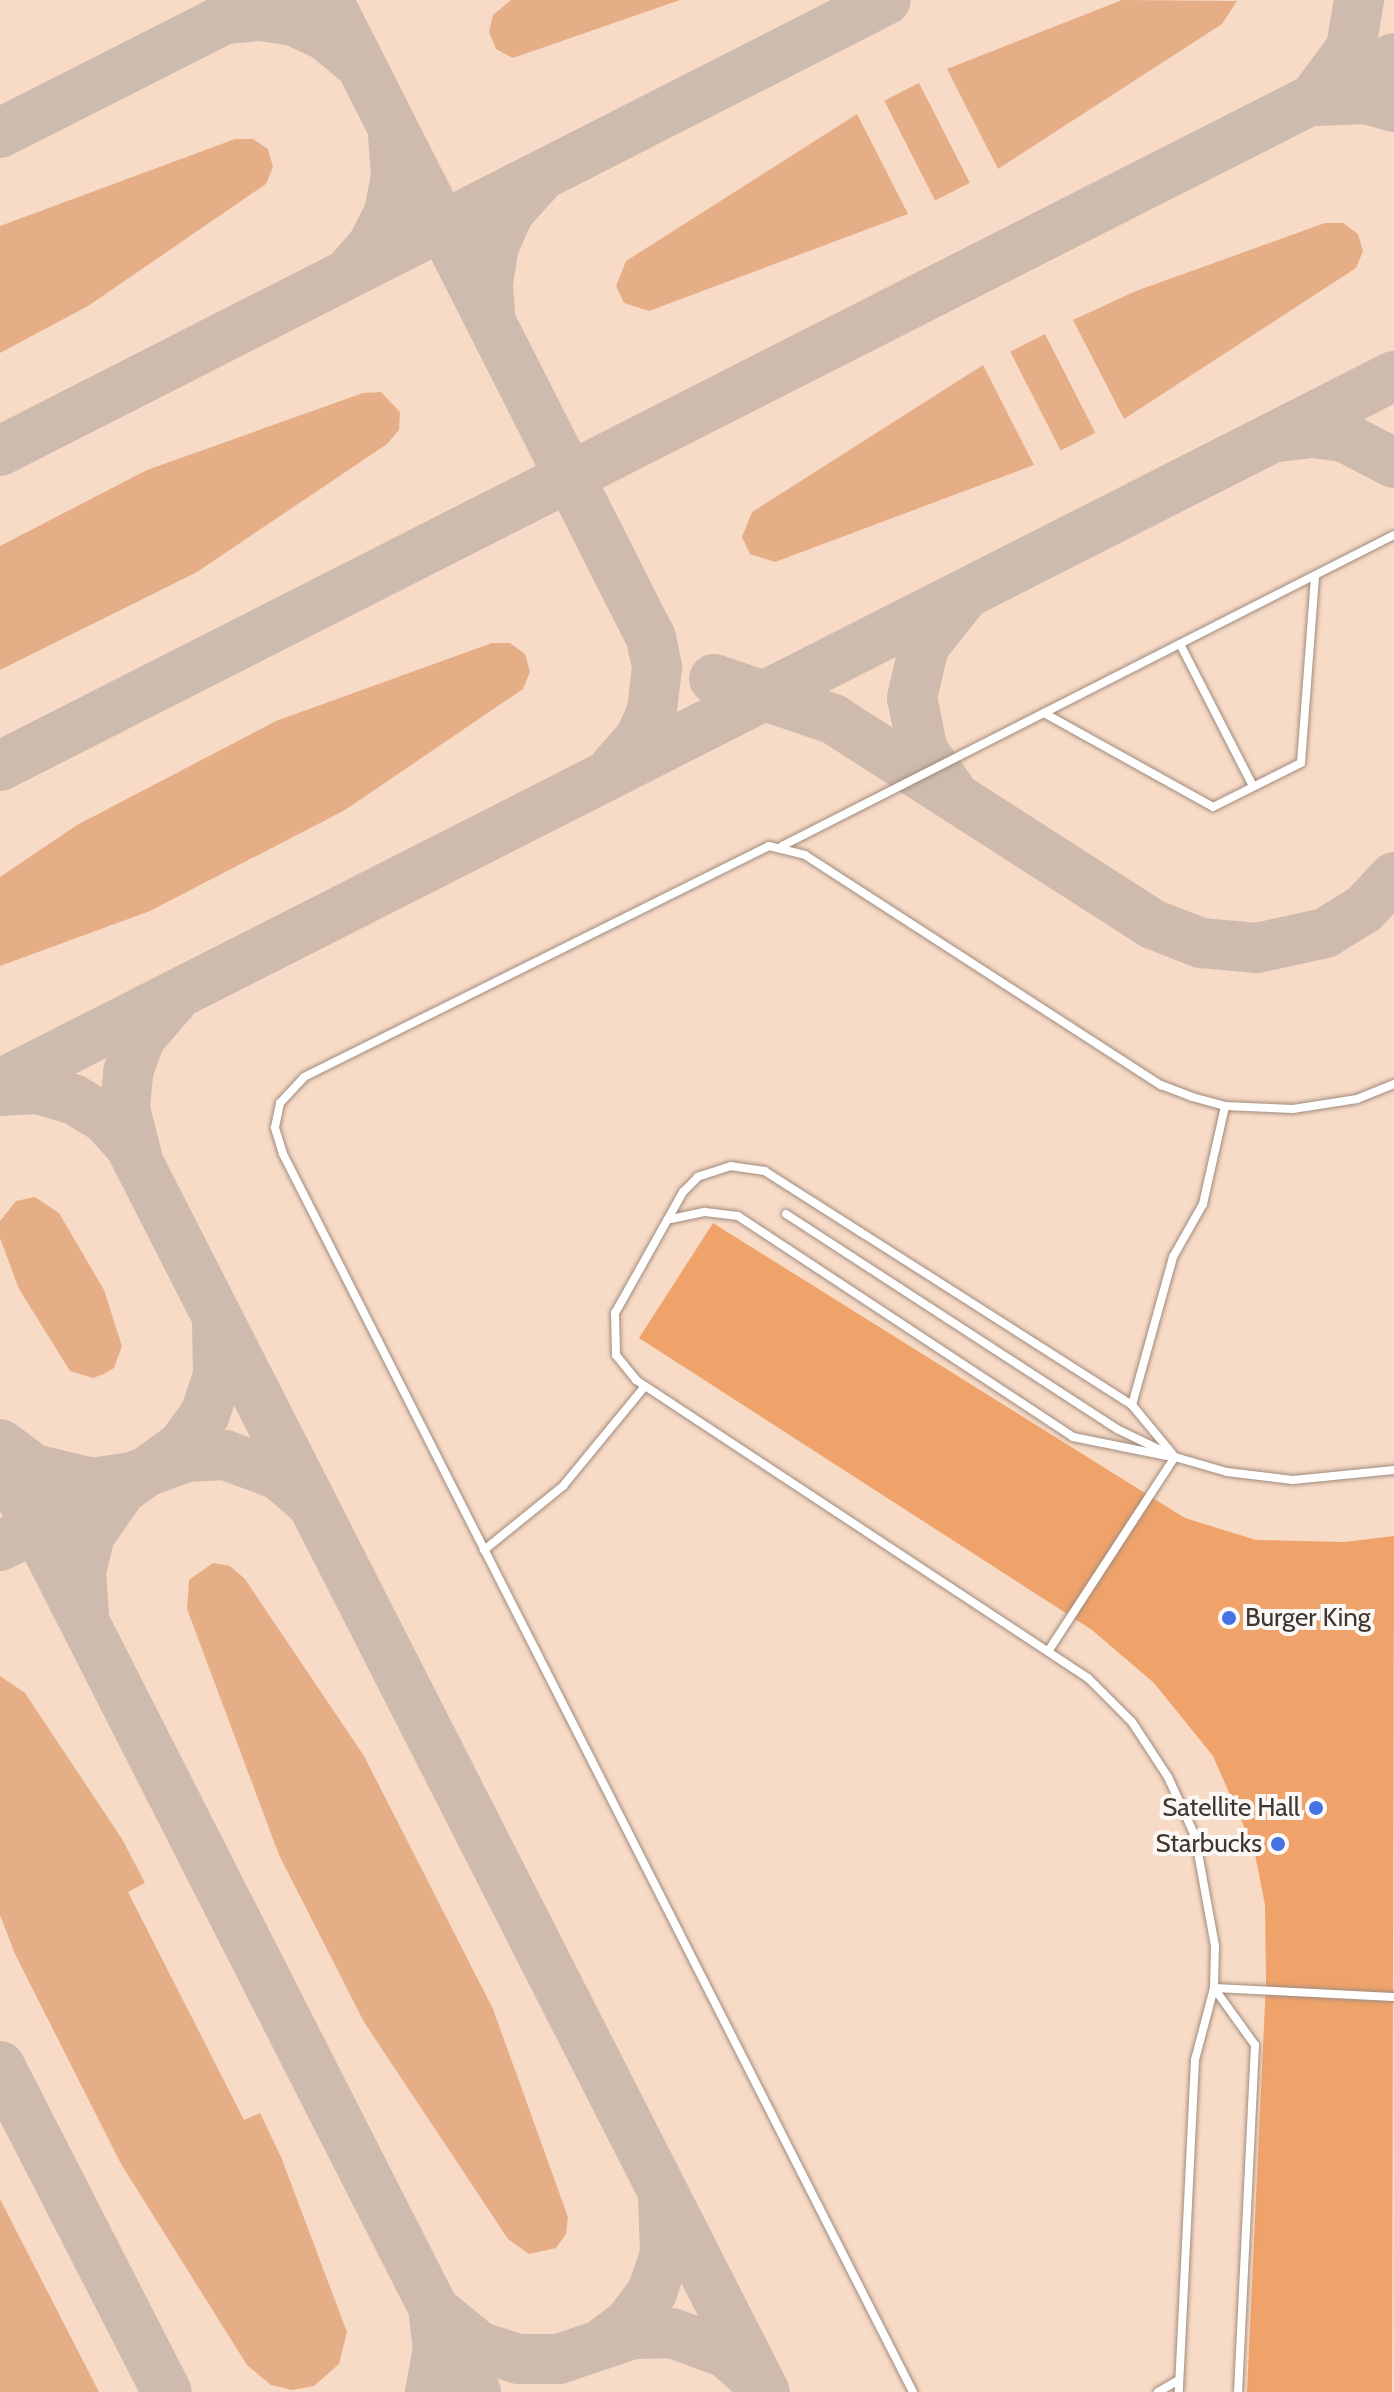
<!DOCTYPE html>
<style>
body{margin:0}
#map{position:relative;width:1394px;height:2392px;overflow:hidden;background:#fde7d7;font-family:Cabin,sans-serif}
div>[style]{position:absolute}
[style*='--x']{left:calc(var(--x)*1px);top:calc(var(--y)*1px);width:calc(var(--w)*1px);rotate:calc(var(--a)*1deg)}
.built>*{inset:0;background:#f8dbc7;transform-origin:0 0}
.green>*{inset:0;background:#e6ae86;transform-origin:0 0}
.taxiway>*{height:50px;margin:-25px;padding:0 25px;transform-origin:25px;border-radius:25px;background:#cebbae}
.building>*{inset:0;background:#efa36b}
.roads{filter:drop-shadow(0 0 2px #a08b7d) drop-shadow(0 0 2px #a08b7d)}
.service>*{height:8px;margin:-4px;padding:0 4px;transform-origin:4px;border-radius:4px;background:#fff}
.dots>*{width:22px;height:22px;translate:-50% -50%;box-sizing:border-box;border:4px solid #fcf8f5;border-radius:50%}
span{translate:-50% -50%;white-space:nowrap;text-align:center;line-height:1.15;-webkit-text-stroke:8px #fcf8f5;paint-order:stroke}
.poi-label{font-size:26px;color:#3f3630}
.left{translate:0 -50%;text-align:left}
.right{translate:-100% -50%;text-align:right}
</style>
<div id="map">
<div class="built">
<i style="left:0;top:0;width:1394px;height:2392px"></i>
</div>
<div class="green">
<i style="clip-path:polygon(511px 0,680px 0,513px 58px,496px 49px,489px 32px,493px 15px)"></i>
<i style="clip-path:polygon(1122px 0,1237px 1px,1222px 24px,998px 169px,947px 69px)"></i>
<i style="left:919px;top:83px;width:112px;height:39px;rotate:63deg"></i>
<i style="clip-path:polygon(857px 114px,908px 214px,649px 311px,624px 303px,616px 286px,626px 261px)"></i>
<i style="clip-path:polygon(235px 139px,253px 139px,268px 149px,273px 167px,266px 184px,88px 306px,0 353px,0 226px)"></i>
<i style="clip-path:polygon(1325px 223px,1343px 223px,1358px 234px,1363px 251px,1356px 268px,1124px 419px,1073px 320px,1136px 291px)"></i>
<i style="left:1045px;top:334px;width:111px;height:39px;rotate:63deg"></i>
<i style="clip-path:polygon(983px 365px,1034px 465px,775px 562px,750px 554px,742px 537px,752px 512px)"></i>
<i style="clip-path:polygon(381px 392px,400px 412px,399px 430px,387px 444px,197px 572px,0 670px,0 546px,147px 470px,363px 393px)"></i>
<i style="clip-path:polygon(492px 643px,510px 643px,525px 654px,530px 672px,523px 689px,345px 810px,150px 911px,0 966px,0 877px,77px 825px,276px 721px)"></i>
<i style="clip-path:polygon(35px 1197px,59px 1213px,104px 1290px,122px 1346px,114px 1368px,104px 1374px,93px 1378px,70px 1371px,19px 1289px,0 1238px,0 1221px,16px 1201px)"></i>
<i style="clip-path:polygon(213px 1563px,230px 1566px,245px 1579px,364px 1756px,493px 2009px,568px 2217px,566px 2234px,556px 2248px,529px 2254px,508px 2239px,364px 2022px,279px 1855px,187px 1609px,189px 1580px)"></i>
<i style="clip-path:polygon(0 1676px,25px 1693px,122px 1839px,145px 1883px,128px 1892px,244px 2120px,260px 2113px,281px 2157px,347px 2332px,339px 2364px,314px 2386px,292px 2390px,271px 2385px,247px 2365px,121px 2164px,15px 1954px,0 1915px)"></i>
<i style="clip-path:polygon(0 2199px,99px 2392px,0 2392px)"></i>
</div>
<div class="taxiway">
<i style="--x:328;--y:0;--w:715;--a:63.15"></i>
<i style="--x:651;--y:638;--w:30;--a:78"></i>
<i style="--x:657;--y:667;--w:44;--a:96.5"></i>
<i style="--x:652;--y:711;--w:30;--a:114"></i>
<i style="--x:640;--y:738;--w:41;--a:131.1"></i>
<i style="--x:225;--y:19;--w:35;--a:-5"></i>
<i style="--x:260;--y:16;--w:34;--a:8"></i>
<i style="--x:294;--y:21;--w:35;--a:25"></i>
<i style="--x:326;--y:36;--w:40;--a:40"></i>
<i style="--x:1317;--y:94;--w:57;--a:-53.5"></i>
<i style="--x:1351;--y:48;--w:49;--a:-80.5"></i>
<i style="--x:1316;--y:101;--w:50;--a:-2.3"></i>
<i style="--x:1366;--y:99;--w:29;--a:16"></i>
<i style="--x:0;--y:133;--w:294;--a:-26.9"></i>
<i style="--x:351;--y:270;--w:32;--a:-49"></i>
<i style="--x:372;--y:246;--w:38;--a:-63"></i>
<i style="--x:389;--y:212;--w:38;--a:-79"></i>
<i style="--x:396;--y:175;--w:40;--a:-94.3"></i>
<i style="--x:490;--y:314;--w:31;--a:-94"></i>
<i style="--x:488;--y:283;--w:37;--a:-81"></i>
<i style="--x:494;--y:246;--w:37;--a:-66"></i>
<i style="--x:509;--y:212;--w:42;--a:-47.9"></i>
<i style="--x:1279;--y:437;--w:33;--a:-7"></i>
<i style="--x:1312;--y:433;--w:32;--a:7"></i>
<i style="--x:1344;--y:437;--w:56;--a:27.5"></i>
<i style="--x:0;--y:451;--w:994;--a:-26.98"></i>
<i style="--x:714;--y:679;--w:126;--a:18.6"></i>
<i style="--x:833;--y:719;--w:379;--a:32.7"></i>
<i style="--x:1152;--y:924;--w:53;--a:21.2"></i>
<i style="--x:1201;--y:943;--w:56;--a:5.1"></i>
<i style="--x:1257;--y:948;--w:70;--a:-12.4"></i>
<i style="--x:1325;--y:933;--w:46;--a:-31.6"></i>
<i style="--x:1364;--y:909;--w:44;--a:-46.8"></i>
<i style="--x:0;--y:766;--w:1563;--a:-26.93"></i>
<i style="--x:949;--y:788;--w:45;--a:-125.1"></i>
<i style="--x:923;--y:751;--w:54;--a:-101.7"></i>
<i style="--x:912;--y:698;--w:53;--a:-77"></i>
<i style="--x:924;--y:646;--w:58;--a:-51.3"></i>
<i style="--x:0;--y:1084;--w:1563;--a:-26.93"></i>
<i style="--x:0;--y:1091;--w:37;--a:-3"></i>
<i style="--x:37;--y:1089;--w:37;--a:16"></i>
<i style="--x:73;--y:1099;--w:37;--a:31"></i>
<i style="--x:105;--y:1118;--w:38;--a:48"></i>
<i style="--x:130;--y:1146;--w:1398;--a:63"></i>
<i style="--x:137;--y:1156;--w:49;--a:-104.3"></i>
<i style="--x:125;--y:1109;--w:37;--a:-85"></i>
<i style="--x:128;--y:1072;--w:37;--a:-70"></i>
<i style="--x:141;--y:1037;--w:49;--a:-49.1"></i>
<i style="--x:0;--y:1444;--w:42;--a:36.3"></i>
<i style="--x:34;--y:1469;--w:60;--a:13.6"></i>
<i style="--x:92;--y:1483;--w:40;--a:-8.5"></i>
<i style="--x:132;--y:1477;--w:59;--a:-20"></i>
<i style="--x:187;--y:1457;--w:38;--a:-3"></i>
<i style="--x:225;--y:1455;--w:58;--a:20.3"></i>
<i style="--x:279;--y:1475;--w:38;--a:41"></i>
<i style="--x:0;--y:1456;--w:1050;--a:63.04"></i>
<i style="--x:0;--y:1546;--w:75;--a:-26.9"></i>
<i style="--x:84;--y:1614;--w:43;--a:-94"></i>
<i style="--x:81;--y:1571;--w:37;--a:-76"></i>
<i style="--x:90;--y:1535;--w:55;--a:-55.4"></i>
<i style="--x:121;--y:1490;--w:75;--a:-35.8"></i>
<i style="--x:182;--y:1446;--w:39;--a:-54"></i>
<i style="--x:205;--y:1414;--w:40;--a:-71.1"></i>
<i style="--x:218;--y:1376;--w:53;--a:-91.1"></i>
<i style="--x:0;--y:2066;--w:366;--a:62.9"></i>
<i style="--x:441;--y:2315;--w:50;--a:39.4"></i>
<i style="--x:480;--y:2347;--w:41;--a:17.1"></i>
<i style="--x:519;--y:2359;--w:40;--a:0"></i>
<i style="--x:559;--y:2359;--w:78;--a:-18.7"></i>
<i style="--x:633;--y:2334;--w:39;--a:-1"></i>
<i style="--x:672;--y:2333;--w:58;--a:20.3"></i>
<i style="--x:726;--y:2353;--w:37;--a:41"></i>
<i style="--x:600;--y:2345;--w:36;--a:-37"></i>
<i style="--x:629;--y:2323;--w:39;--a:-53"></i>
<i style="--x:652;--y:2292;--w:39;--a:-71"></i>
<i style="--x:665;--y:2255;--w:56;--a:-92"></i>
<i style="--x:430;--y:2392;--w:44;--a:-79.5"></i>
<i style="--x:438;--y:2349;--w:34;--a:-97"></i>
</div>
<div class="building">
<i style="clip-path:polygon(713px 1223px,1185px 1518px,1256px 1540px,1344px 1542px,1394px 1536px,1392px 2392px,1247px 2392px,1266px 1982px,1265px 1905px,1254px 1849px,1213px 1756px,1154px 1683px,1092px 1630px,639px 1338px)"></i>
</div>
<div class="roads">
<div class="service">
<i style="--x:1180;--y:644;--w:160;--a:62.8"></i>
<i style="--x:1044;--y:713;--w:193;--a:29.1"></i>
<i style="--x:1213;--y:807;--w:98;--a:-26.6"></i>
<i style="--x:1301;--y:763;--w:188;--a:-85.7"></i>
<i style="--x:782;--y:846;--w:686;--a:-26.94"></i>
<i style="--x:786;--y:1214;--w:395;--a:33"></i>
<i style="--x:1117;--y:1429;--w:64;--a:25.8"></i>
<i style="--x:1175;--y:1457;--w:54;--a:16.1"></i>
<i style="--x:1227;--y:1472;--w:66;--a:6.9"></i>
<i style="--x:1293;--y:1480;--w:101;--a:-5.7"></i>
<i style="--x:671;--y:1219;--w:35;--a:-12"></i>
<i style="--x:705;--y:1212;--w:33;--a:7"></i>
<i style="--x:738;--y:1216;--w:401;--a:33.4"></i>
<i style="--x:1073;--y:1437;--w:96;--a:11.4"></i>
<i style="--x:1132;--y:1405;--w:154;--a:-74.5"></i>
<i style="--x:1173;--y:1257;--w:61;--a:-60.5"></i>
<i style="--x:1203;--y:1204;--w:100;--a:-77.3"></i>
<i style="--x:1175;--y:1457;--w:67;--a:-129.6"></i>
<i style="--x:1132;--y:1405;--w:435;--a:-147.5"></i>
<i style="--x:765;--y:1171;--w:34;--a:-172"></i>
<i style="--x:731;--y:1166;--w:35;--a:162"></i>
<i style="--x:698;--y:1177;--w:21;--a:135"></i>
<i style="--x:683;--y:1192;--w:139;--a:119.3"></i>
<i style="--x:615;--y:1313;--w:42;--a:88.6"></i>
<i style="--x:616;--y:1355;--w:32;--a:51"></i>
<i style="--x:636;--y:1380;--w:541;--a:33.4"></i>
<i style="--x:1088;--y:1678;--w:62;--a:45"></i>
<i style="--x:1132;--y:1722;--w:66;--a:56.8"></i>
<i style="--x:1168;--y:1777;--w:65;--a:65.4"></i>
<i style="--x:1195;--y:1836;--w:112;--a:79.7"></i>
<i style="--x:1215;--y:1946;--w:42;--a:91.4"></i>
<i style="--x:1214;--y:1988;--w:74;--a:104.8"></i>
<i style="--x:1195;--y:2060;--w:332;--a:92.8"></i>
<i style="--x:484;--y:1550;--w:102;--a:-39"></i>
<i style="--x:563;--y:1486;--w:129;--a:-50.6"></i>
<i style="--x:1049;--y:1650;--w:230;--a:-56.9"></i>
<i style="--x:1214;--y:1988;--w:70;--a:54.3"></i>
<i style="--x:1255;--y:2045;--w:347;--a:92.8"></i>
<i style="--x:1214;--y:1988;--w:180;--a:2.9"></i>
<i style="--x:913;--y:2392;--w:1389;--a:-116.97"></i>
<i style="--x:283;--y:1154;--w:28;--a:-107"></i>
<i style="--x:275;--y:1127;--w:25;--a:-78"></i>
<i style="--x:280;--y:1103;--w:35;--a:-47"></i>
<i style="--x:304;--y:1077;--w:519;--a:-26.42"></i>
<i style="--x:769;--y:846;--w:37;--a:14"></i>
<i style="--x:805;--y:855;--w:424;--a:32.9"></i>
<i style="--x:1161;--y:1085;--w:33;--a:21"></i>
<i style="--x:1192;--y:1097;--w:34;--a:15"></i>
<i style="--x:1225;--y:1106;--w:68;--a:2.5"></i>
<i style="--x:1293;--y:1109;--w:65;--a:-8.9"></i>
<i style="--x:1357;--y:1099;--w:40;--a:-22"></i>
<i style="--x:1158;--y:2392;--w:24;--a:-30"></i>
</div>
</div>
<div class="dots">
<i style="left:1229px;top:1618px;background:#4672e4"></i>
<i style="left:1316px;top:1808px;background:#4672e4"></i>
<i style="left:1278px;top:1844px;background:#4672e4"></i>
</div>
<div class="poi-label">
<span class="left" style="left:1245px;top:1618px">Burger King</span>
<span class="right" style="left:1300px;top:1808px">Satellite Hall</span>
<span class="right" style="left:1262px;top:1844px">Starbucks</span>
</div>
</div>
